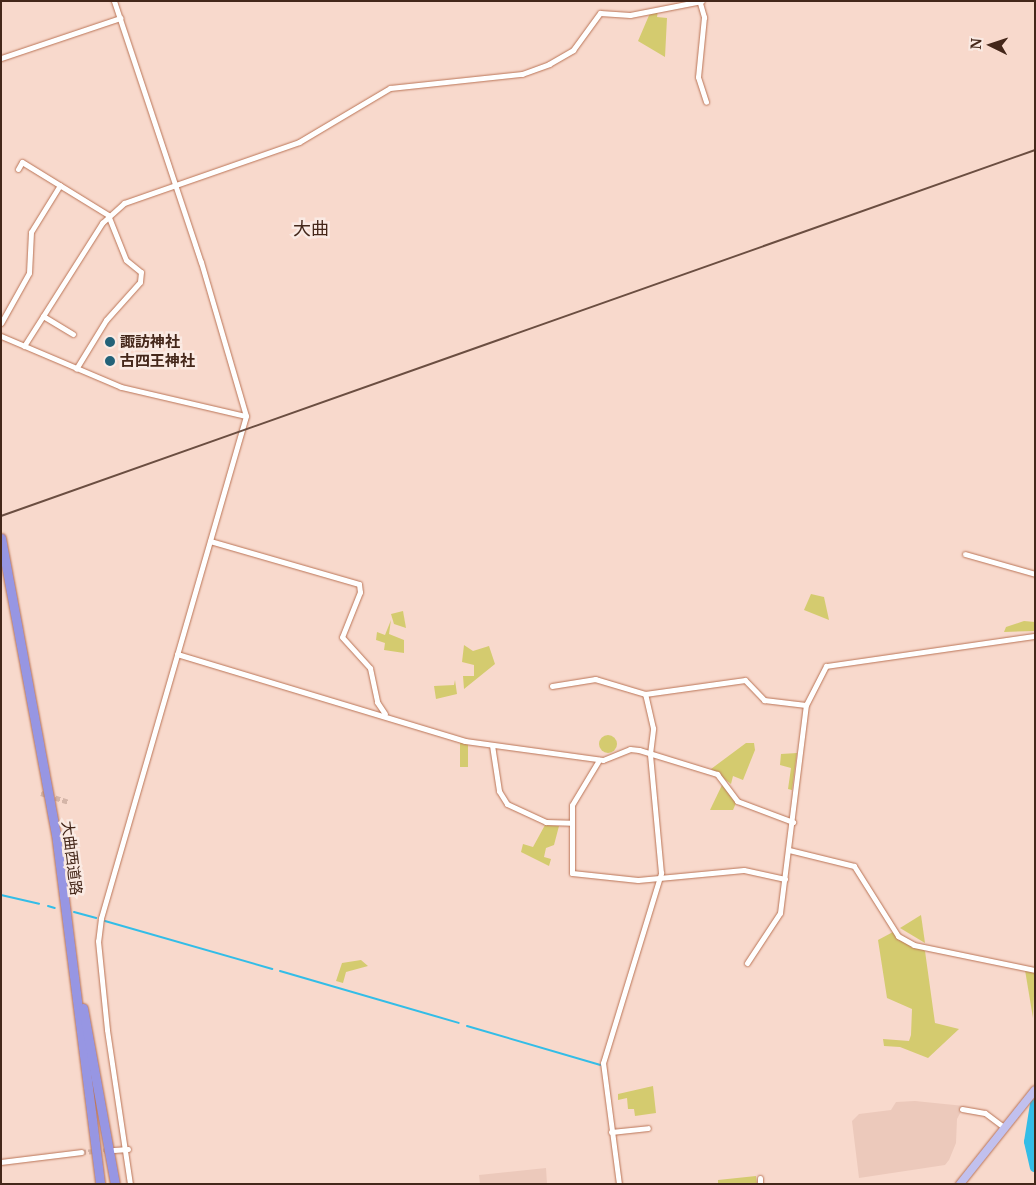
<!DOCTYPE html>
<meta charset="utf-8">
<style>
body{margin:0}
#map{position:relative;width:1036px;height:1185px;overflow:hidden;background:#f8d9cc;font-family:Merriweather,"Noto Sans JP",serif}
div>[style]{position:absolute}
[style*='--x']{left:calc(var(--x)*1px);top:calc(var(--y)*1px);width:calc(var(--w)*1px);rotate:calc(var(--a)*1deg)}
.built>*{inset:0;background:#ecc9bb}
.green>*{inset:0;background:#d4cb6f;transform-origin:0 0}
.round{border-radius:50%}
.stream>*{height:2px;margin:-1px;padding:0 1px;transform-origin:1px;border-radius:1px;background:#33bde7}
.river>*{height:10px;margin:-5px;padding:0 5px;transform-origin:5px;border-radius:5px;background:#33bde7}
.minor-tunnel>*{height:5px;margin-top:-2.5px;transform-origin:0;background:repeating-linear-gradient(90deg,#d4b5a8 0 5px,transparent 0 7.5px)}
.roads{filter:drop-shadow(0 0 1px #ba7456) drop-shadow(0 0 1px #ba7456)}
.minor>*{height:5px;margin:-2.5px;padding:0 2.5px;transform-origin:2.5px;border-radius:2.5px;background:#fff}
.primary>*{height:8px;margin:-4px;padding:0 4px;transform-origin:4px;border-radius:4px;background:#c1c0ee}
.motorway>*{height:9px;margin:-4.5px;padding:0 4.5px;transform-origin:4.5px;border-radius:4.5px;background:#9796e3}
.rail>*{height:2px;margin:-1px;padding:0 1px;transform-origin:1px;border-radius:1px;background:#6b4e41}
.dots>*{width:14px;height:14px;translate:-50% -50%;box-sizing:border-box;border:2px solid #faeae3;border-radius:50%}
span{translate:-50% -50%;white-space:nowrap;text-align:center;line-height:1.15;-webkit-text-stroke:5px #faeae3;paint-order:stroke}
.poi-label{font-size:15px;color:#44271a;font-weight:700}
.left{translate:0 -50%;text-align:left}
.street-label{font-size:15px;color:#44271a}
.quarter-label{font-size:18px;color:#44271a}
.frame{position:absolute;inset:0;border:2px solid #44271a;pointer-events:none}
.north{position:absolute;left:966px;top:20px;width:50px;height:50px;-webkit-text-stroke:4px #faeae3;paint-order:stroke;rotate:274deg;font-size:14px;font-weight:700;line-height:20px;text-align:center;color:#44271a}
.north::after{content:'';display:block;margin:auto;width:18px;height:22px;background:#44271a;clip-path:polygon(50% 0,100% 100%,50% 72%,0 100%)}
</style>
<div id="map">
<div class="built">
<i style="clip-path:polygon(915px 1101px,964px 1106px,957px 1119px,956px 1143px,949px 1160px,945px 1165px,859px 1178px,852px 1121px,859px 1114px,891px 1110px,896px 1102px)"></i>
<i style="clip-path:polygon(546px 1168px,547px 1184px,480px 1184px,479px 1175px)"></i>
</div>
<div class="green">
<i style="clip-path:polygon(658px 11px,657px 17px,667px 18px,665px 57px,638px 41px,650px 13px)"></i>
<i style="clip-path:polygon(811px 594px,824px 597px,829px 620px,804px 610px)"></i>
<i style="clip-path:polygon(403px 611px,406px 628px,394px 624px,391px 614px)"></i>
<i style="clip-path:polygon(391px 620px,389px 634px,404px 640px,404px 653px,384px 650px,385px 643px,376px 640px,377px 632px,385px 635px)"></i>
<i style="clip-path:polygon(1024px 621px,1035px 622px,1035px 631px,1004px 632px,1006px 627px)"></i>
<i style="clip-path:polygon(464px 645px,473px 651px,489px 646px,495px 664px,464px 689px,463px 676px,474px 676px,474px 665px,462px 662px)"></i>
<i style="clip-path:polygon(455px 680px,457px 694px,436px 699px,434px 686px,454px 685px)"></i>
<i class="round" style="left:599px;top:735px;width:18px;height:18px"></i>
<i style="left:460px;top:743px;width:8px;height:24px"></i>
<i style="clip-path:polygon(746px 743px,754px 743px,755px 750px,743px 780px,733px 776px,731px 784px,711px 769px)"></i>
<i style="clip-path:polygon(797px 753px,792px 790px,788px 789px,791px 768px,780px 765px,781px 754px)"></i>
<i style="clip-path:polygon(722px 785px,736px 803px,733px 810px,710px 810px)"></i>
<i style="clip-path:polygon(545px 825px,559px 826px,554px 845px,546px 848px,544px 857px,551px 859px,549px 866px,521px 852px,523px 844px,533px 847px)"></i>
<i style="clip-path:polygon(921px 915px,925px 943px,900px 928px)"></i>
<i style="clip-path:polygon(893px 932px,925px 951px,935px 1023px,959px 1029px,928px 1058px,900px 1047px,884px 1046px,883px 1039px,909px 1041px,911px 1035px,912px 1009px,887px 998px,878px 940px)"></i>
<i style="clip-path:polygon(361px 960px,368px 966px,346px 972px,343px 983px,336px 981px,342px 963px)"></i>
<i style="clip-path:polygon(1025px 970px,1035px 973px,1033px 1018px)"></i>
<i style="clip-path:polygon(653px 1086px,656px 1113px,635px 1116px,634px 1109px,628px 1109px,627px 1098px,618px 1100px,618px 1094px)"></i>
<i style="clip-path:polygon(756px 1176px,757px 1184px,718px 1184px,718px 1180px)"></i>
</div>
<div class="stream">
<i style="--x:1;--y:895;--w:39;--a:13"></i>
<i style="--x:48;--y:906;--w:7;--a:16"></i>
<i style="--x:74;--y:912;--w:23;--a:15"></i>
<i style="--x:105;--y:921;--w:174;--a:16"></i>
<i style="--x:280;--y:971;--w:186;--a:16.2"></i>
<i style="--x:467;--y:1026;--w:139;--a:16.3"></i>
</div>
<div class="river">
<i style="--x:1035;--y:1104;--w:38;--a:99"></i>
<i style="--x:1029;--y:1142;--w:26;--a:77"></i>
</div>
<div class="minor-tunnel">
<i style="--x:41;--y:793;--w:29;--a:18"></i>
<i style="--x:81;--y:1152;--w:30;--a:-4"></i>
</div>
<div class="roads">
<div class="minor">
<i style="--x:114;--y:1;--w:275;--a:71.6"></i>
<i style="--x:201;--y:262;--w:160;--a:73.7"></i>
<i style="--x:246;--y:416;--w:523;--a:106.11"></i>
<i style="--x:101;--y:918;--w:23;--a:97"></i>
<i style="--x:98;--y:941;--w:89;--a:84.2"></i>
<i style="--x:107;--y:1030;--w:156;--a:81.5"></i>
<i style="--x:700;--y:3;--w:15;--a:74"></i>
<i style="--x:704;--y:17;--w:60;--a:95.7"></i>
<i style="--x:698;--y:77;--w:26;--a:72"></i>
<i style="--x:1;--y:58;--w:126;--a:-18.6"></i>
<i style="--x:18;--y:169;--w:8;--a:-60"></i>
<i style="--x:22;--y:162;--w:101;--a:31.6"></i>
<i style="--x:108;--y:215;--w:48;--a:68.2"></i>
<i style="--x:126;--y:260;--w:19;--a:39"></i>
<i style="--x:141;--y:272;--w:10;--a:96"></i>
<i style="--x:140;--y:282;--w:51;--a:131.8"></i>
<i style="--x:106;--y:320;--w:57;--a:121.5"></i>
<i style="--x:43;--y:316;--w:35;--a:31"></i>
<i style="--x:1;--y:323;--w:57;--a:-60.8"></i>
<i style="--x:29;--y:273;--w:41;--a:-87.2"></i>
<i style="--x:31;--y:232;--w:55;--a:-58.3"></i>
<i style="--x:1;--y:336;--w:130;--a:23"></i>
<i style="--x:121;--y:387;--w:128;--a:13.1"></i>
<i style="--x:24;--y:346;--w:146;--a:-57.6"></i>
<i style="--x:102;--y:223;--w:30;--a:-42"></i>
<i style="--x:124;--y:203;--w:185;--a:-19.2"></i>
<i style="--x:299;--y:142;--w:106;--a:-30.7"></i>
<i style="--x:390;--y:88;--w:133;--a:-6.1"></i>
<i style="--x:522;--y:74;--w:29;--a:-20"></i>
<i style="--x:549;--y:64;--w:28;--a:-30"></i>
<i style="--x:573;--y:50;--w:46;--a:-53.9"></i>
<i style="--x:600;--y:13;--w:30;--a:4"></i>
<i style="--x:630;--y:15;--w:73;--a:-11"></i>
<i style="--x:210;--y:541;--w:155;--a:16.1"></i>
<i style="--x:359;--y:584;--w:8;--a:83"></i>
<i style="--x:360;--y:592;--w:48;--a:111.8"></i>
<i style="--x:342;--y:637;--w:42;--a:47.9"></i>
<i style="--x:370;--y:668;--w:35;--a:78"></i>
<i style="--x:377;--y:702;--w:14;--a:56"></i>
<i style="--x:965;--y:554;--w:73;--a:15.9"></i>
<i style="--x:177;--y:654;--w:301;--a:16.8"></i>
<i style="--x:465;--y:741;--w:139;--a:7.8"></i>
<i style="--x:603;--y:760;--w:29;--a:-22"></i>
<i style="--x:630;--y:749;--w:9;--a:6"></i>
<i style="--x:639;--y:750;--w:82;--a:17.1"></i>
<i style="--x:717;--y:774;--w:34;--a:53"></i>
<i style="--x:737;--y:801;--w:60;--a:20.6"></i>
<i style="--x:552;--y:686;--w:44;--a:-9.2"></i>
<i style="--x:595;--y:679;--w:52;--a:16.7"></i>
<i style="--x:645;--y:694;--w:101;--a:-8"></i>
<i style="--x:745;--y:680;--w:28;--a:46"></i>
<i style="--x:764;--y:700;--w:42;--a:6.8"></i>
<i style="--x:492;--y:745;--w:47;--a:81.3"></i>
<i style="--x:499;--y:791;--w:15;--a:58"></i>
<i style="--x:507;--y:804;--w:43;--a:24.8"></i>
<i style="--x:546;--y:822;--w:25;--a:2"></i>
<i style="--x:599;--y:760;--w:52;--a:121"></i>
<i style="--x:572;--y:805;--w:68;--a:90"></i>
<i style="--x:572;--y:873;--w:66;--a:6.1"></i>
<i style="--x:638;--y:880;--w:106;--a:-5.4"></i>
<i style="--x:744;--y:870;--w:42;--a:12.4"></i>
<i style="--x:789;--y:850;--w:67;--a:13.8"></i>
<i style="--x:854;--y:866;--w:83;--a:57.8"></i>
<i style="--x:898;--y:936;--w:18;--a:29"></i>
<i style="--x:914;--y:945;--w:124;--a:11.7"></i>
<i style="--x:747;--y:963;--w:60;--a:-56.6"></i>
<i style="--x:780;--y:913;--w:210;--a:-82.9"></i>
<i style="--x:806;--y:705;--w:44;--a:-62.9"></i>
<i style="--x:826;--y:666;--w:211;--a:-8.2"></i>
<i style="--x:962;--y:1109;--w:23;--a:10"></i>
<i style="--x:985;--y:1113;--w:25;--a:37"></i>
<i style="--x:611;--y:1132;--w:37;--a:-6"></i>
<i style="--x:114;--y:1150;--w:14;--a:-4"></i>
<i style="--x:1;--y:1162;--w:81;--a:-7.1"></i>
<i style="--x:760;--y:1178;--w:6;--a:90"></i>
<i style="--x:619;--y:1184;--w:122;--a:-97.5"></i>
<i style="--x:603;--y:1063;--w:199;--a:-73"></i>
<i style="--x:661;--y:873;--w:120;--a:-95.3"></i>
<i style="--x:650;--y:754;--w:26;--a:-83"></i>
<i style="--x:653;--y:728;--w:35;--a:-103"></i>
</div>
<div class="primary">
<i style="--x:960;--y:1184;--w:120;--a:-51.4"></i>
</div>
<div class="motorway">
<i style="--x:1;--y:538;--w:301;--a:79.5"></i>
<i style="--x:56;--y:834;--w:353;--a:82.8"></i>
<i style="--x:83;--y:1008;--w:179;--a:79.7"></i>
</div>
</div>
<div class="rail">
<i style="--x:1;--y:516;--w:1097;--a:-19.49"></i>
</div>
<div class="dots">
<i style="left:110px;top:342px;background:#236278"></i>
<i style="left:110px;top:361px;background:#236278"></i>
</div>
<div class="poi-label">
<span class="left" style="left:120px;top:342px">諏訪神社</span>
<span class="left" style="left:120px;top:361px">古四王神社</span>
</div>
<div class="street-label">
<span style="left:72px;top:858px;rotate:83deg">大曲西道路</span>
</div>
<div class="quarter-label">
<span style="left:311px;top:229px">大曲</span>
</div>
<div class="frame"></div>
<div class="north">N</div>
</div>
